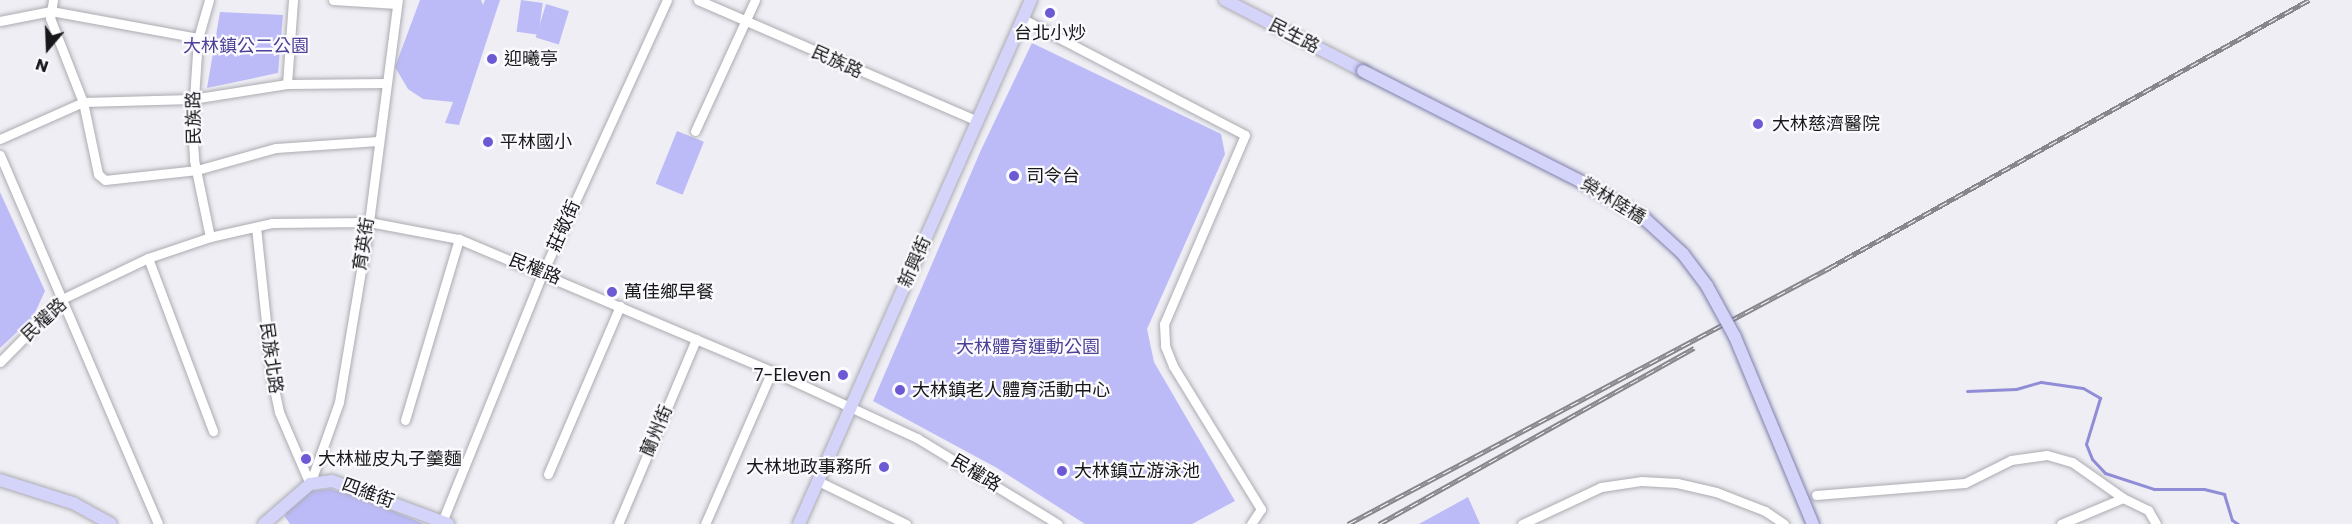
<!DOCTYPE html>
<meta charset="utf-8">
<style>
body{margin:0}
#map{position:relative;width:2352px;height:524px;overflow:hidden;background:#eeeef4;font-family:Poppins,"Noto Sans TC",sans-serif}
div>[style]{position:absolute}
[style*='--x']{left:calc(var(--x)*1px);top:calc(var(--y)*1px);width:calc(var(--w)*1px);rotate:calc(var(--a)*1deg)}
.green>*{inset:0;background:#bcbbf7;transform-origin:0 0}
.stream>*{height:3px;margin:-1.5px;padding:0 1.5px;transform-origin:1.5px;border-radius:1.5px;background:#908cd6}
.roads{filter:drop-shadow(0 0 2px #ababb1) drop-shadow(0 0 2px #ababb1)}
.minor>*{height:9px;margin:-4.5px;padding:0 4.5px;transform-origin:4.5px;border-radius:4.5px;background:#fff}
.major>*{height:12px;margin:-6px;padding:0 6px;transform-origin:6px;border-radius:6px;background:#d4d3fa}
.rail>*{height:5px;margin-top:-2.5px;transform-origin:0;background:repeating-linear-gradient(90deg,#fbfbff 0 9px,#87878b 0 18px);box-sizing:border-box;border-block:2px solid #87878b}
.bridges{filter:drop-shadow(0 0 2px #7f7eaa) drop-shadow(0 0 2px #7f7eaa)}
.major-bridge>*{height:12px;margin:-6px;padding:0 6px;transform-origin:6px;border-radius:6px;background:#d4d3fa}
.dots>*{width:16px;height:16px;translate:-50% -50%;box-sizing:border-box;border:3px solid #fbfbff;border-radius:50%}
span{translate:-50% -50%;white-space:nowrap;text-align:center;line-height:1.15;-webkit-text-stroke:4.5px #fbfbff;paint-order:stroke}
.poi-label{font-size:18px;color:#18181a}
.left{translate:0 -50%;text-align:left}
.right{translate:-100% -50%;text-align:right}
.street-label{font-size:18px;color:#18181a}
.park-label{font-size:18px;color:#4d4097}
.north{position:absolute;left:18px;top:18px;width:60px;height:60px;-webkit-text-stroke:4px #fbfbff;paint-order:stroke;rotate:199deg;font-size:16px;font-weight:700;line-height:24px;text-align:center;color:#18181a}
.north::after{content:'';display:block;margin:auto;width:21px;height:27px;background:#18181a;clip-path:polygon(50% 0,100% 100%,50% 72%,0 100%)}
</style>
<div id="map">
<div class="green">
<i style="clip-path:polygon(420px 0,481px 0,483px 5px,485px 0,500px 0,459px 125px,445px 123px,453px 102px,423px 99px,408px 89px,395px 67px)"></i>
<i style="left:521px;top:0;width:22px;height:32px;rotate:8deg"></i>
<i style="left:546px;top:4px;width:24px;height:35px;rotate:17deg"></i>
<i style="clip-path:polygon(220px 12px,283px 15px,278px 73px,207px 88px)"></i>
<i style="clip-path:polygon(1032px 43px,1221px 134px,1225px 154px,1147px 329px,1154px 362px,1235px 501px,1192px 524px,1085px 524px,997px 468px,873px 401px,981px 150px)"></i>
<i style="left:677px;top:131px;width:29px;height:57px;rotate:22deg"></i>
<i style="clip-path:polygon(0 192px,45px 291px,33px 317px,0 348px)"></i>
<i style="clip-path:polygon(330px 489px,362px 498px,424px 524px,290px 524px,285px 517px,287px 509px,311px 491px)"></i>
<i style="clip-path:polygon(1468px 497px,1480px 524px,1419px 524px)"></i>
</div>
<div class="stream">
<i style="--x:1967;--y:391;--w:49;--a:-2.3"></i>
<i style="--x:2016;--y:389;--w:26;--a:-16"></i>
<i style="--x:2041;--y:382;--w:42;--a:8.1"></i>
<i style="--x:2083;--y:388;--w:20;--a:30"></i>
<i style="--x:2100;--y:398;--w:48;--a:106.9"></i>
<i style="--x:2086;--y:444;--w:16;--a:68"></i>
<i style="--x:2092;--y:459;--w:19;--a:47"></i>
<i style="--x:2105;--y:473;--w:52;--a:18.1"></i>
<i style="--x:2154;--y:489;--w:50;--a:0"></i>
<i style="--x:2204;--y:489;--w:21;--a:14"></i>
<i style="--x:2224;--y:494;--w:27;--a:73"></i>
<i style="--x:2232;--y:520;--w:7;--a:34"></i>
</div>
<div class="roads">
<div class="minor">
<i style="--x:53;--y:0;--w:18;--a:99"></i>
<i style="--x:50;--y:18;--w:90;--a:68.6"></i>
<i style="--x:83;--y:102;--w:74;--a:78.2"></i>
<i style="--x:98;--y:174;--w:9;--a:41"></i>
<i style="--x:105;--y:180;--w:93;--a:-6.2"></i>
<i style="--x:197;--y:170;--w:82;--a:-15.6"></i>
<i style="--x:276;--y:148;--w:102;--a:-3.9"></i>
<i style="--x:209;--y:0;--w:40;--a:106"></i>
<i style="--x:198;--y:38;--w:90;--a:93.8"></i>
<i style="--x:192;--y:128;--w:32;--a:86"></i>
<i style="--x:194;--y:160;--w:79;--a:78.3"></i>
<i style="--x:333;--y:0;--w:64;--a:3.6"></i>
<i style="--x:698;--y:0;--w:305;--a:23.4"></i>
<i style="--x:1023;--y:19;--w:250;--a:27.6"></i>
<i style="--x:1245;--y:135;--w:206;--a:113.2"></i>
<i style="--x:1164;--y:324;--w:22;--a:87"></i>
<i style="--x:1165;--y:346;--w:22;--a:68"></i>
<i style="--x:1173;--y:366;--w:168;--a:58.4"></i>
<i style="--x:1261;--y:509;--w:18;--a:124"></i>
<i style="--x:0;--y:21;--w:52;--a:-11.1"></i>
<i style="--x:51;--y:11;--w:149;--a:10.4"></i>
<i style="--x:287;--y:84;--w:84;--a:-85.9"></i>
<i style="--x:695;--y:131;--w:144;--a:-65.4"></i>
<i style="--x:0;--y:139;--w:91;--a:-24"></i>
<i style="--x:83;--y:102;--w:109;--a:-1.6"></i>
<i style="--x:192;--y:99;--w:96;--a:-9"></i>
<i style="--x:287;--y:84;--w:99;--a:-0.6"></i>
<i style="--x:0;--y:155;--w:401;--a:66.8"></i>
<i style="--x:256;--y:227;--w:153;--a:84"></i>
<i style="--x:272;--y:379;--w:34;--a:78"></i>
<i style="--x:279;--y:412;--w:78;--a:66.7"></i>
<i style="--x:148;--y:258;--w:185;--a:69.4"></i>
<i style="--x:0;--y:362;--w:88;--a:-45.5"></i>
<i style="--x:62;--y:299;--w:95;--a:-25.5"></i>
<i style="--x:148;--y:258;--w:65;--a:-18.7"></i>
<i style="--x:210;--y:237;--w:64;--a:-12.7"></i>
<i style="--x:272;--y:223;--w:97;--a:-0.6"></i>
<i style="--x:369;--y:222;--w:92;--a:10.7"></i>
<i style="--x:459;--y:239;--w:340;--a:22.9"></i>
<i style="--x:772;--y:371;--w:160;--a:24.8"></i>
<i style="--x:917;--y:438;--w:165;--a:31.4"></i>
<i style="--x:405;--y:420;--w:189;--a:-73.4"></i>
<i style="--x:548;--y:474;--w:183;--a:-66.8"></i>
<i style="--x:818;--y:481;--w:98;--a:26"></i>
<i style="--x:310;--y:484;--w:87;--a:-70.5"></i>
<i style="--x:339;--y:402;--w:182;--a:-80.5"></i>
<i style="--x:369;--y:222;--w:224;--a:-82.6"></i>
<i style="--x:1816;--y:495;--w:149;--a:-4.6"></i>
<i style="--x:1965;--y:483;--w:51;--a:-26.6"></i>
<i style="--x:2011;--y:460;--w:36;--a:-8"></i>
<i style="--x:2047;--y:455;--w:26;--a:16"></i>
<i style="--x:2072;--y:462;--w:62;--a:35.2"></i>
<i style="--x:2123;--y:498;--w:28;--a:26"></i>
<i style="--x:2148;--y:510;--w:16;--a:60"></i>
<i style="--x:442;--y:522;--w:270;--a:-68"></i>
<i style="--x:543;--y:272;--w:299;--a:-65.5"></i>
<i style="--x:618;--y:524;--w:201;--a:-67.1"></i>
<i style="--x:705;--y:524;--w:167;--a:-66.4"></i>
<i style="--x:1522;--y:524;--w:87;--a:-25.1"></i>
<i style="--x:1601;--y:487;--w:40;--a:-8.5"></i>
<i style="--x:1641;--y:481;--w:36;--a:3"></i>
<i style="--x:1677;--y:483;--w:40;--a:13"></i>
<i style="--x:1716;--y:492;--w:53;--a:21.2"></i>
<i style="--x:1765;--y:511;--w:23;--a:34"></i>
<i style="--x:2061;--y:524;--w:67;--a:-22.8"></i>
</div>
<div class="major">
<i style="--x:1225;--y:0;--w:155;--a:27.2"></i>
<i style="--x:0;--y:480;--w:77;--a:17.5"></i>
<i style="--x:73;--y:503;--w:43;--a:28.9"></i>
<i style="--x:264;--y:524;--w:61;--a:-41"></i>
<i style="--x:310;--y:484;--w:22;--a:-8"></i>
<i style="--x:332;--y:481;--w:124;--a:20.3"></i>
<i style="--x:799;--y:524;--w:573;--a:-66.12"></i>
</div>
</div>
<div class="rail">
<i style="--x:1348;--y:524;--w:545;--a:-28.02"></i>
<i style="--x:1829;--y:268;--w:550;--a:-29.18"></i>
<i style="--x:1379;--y:524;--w:361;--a:-29.2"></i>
</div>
<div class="bridges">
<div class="major-bridge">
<i style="--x:1363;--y:71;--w:248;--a:26.9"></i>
<i style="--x:1584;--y:183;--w:71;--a:30.5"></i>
<i style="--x:1645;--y:219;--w:52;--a:42.6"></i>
<i style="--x:1683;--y:254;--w:40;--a:53"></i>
<i style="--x:1707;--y:286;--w:58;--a:61.2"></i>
<i style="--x:1735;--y:337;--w:203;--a:67.4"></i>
</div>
</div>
<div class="dots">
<i style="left:1050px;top:13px;background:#6b5ad3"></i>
<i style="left:492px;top:59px;background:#6b5ad3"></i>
<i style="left:1758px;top:124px;background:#6b5ad3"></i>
<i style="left:488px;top:142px;background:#6b5ad3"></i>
<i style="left:1014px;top:176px;background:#6b5ad3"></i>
<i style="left:612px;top:292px;background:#6b5ad3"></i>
<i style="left:843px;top:375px;background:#6b5ad3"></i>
<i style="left:900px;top:390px;background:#6b5ad3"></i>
<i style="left:306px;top:459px;background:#6b5ad3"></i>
<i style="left:884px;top:467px;background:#6b5ad3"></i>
<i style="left:1062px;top:471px;background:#6b5ad3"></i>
</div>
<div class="poi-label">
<span style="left:1050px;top:33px">台北小炒</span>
<span class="left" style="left:504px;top:59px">迎曦亭</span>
<span class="left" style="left:1772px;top:124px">大林慈濟醫院</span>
<span class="left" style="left:500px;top:142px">平林國小</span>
<span class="left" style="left:1026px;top:176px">司令台</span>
<span class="left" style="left:624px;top:292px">萬佳鄉早餐</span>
<span class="right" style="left:831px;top:375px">7-Eleven</span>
<span class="left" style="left:912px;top:390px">大林鎮老人體育活動中心</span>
<span class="left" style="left:318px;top:459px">大林椪皮丸子羹麵</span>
<span class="right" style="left:872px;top:467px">大林地政事務所</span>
<span class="left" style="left:1074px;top:471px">大林鎮立游泳池</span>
</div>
<div class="street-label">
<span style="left:1294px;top:36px;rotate:27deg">民生路</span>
<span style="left:837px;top:62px;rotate:24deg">民族路</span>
<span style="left:194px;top:118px;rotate:-91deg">民族路</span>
<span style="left:1613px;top:201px;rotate:31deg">榮林陸橋</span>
<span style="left:564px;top:226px;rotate:-66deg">莊敬街</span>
<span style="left:364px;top:244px;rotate:-81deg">育英街</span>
<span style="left:915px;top:262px;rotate:-66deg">新興街</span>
<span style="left:535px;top:269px;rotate:22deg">民權路</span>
<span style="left:44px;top:320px;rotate:-43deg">民權路</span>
<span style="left:271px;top:358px;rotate:82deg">民族北路</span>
<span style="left:657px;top:431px;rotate:-67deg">蘭州街</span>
<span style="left:976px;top:473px;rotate:31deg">民權路</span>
<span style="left:368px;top:493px;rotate:20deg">四維街</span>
</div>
<div class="park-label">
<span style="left:246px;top:46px">大林鎮公二公園</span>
<span style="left:1028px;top:347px">大林體育運動公園</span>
</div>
<div class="north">N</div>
</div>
